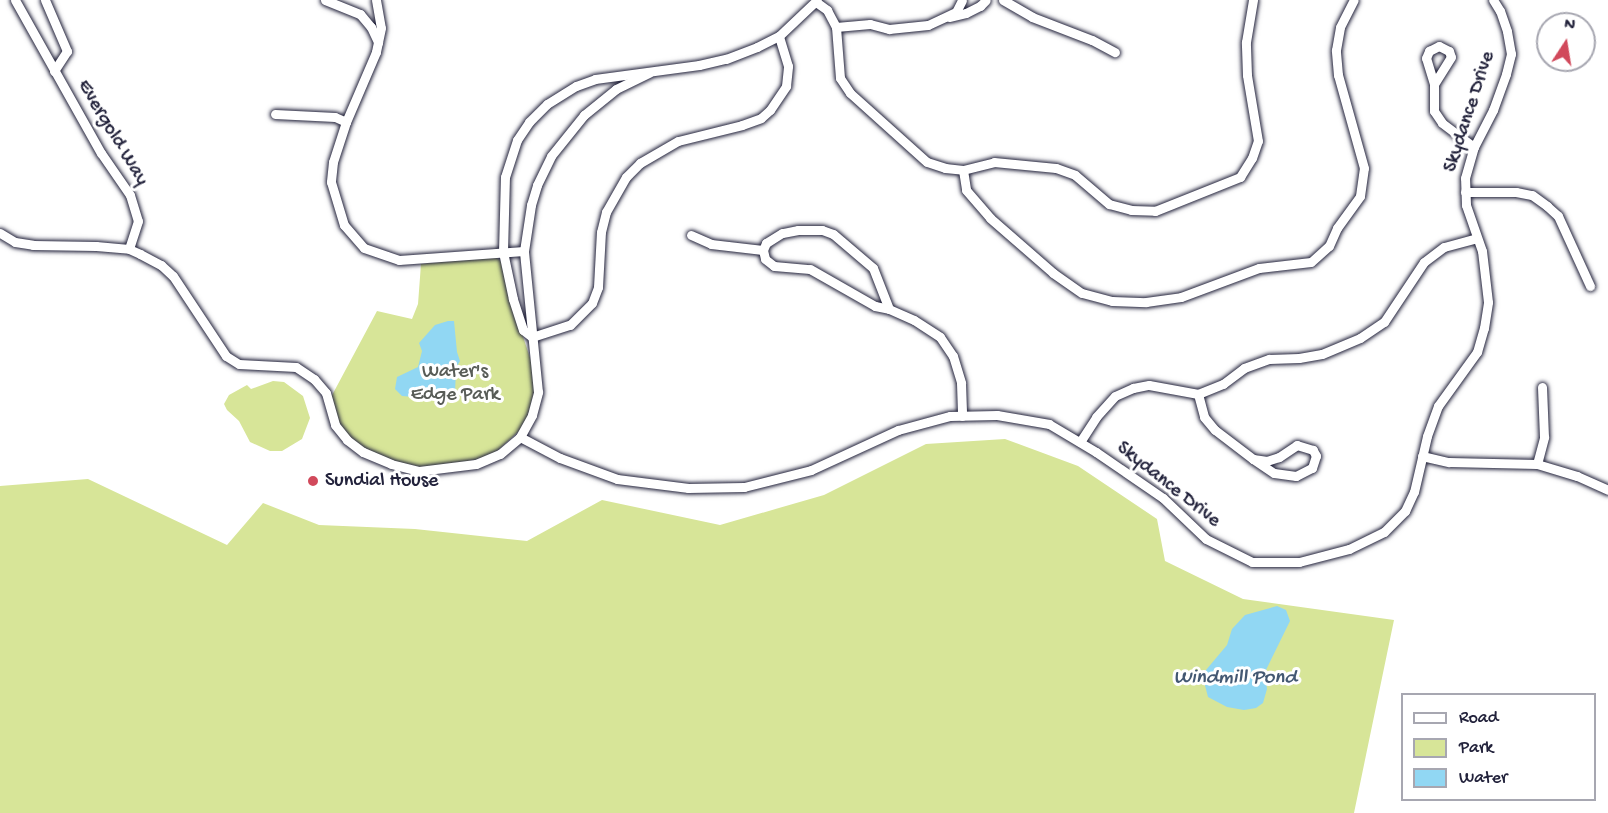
<!DOCTYPE html>
<style>
body{margin:0}
#map{position:relative;width:1608px;height:813px;overflow:hidden;background:#fff;font-family:"Gochi Hand",sans-serif}
div>[style]{position:absolute}
[style*='--x']{left:calc(var(--x)*1px);top:calc(var(--y)*1px);width:calc(var(--w)*1px);rotate:calc(var(--a)*1deg)}
.green>*{inset:0;background:#d7e598}
.water>*{inset:0;background:#91d7f3}
.roads{filter:drop-shadow(0 0 2px #22223b) drop-shadow(0 0 2px #22223b)}
.minor>*{height:9px;margin:-4.5px;padding:0 4.5px;transform-origin:4.5px;border-radius:4.5px;background:#fff}
.dots>*{width:16px;height:16px;translate:-50% -50%;box-sizing:border-box;border:3px solid #fff;border-radius:50%}
span{translate:-50% -50%;white-space:nowrap;text-align:center;line-height:1.15;-webkit-text-stroke:6px #fff;paint-order:stroke}
.street-label{font-size:20px;color:#22223b}
.park-label{font-size:20px;color:#585c57}
.poi-label{font-size:20px;color:#22223b}
.left{translate:0 -50%;text-align:left}
.water-label{font-size:21px;color:#435872;font-style:italic}
.legend{position:absolute;left:1401px;top:693px;width:195px;height:108px;box-sizing:border-box;background:#fff;border:2px solid #a7a7b1;margin:0;padding:8px 10px;list-style:none;font-size:18px;color:#22223b}
.legend li{display:flex;align-items:center;gap:12px;height:30px}
.legend b{width:30px;border:2px solid #a7a7b1}
.north{position:absolute;left:1536px;top:12px;width:60px;height:60px;box-sizing:border-box;background:#fff;border:2px solid #a7a7b1;border-radius:50%;rotate:12deg;font-size:16px;font-weight:700;line-height:24px;text-align:center;color:#22223b}
.north::after{content:'';display:block;margin:auto;width:21px;height:27px;background:#d1495b;clip-path:polygon(50% 0,100% 100%,50% 72%,0 100%)}
</style>
<div id="map">
<div class="green">
<i style="clip-path:polygon(494px 256px,502px 262px,509px 294px,534px 370px,535px 388px,528px 415px,520px 430px,497px 451px,482px 458px,450px 466px,420px 467px,385px 459px,357px 444px,341px 428px,330px 399px,377px 311px,412px 319px,418px 304px,421px 264px)"></i>
<i style="clip-path:polygon(273px 381px,284px 382px,303px 396px,310px 418px,302px 439px,282px 451px,270px 451px,250px 442px,239px 421px,227px 410px,224px 404px,229px 395px,247px 385px,251px 389px)"></i>
<i style="clip-path:polygon(1005px 439px,1078px 466px,1157px 519px,1165px 561px,1243px 599px,1394px 620px,1354px 813px,0 813px,0 486px,88px 479px,227px 545px,263px 503px,319px 525px,415px 529px,527px 541px,602px 500px,720px 525px,824px 495px,926px 444px)"></i>
</div>
<div class="water">
<i style="clip-path:polygon(448px 321px,454px 321px,457px 352px,460px 361px,456px 368px,455px 394px,449px 400px,402px 396px,395px 389px,397px 377px,418px 367px,422px 351px,419px 343px,435px 325px)"></i>
<i style="clip-path:polygon(1277px 606px,1286px 610px,1290px 621px,1265px 672px,1267px 689px,1263px 703px,1256px 708px,1244px 710px,1227px 707px,1208px 697px,1203px 678px,1206px 670px,1227px 645px,1232px 629px,1245px 615px)"></i>
</div>
<div class="roads">
<div class="minor">
<i style="--x:15;--y:0;--w:176;--a:60.7"></i>
<i style="--x:101;--y:153;--w:51;--a:55.4"></i>
<i style="--x:130;--y:195;--w:27;--a:73"></i>
<i style="--x:138;--y:221;--w:29;--a:108"></i>
<i style="--x:45;--y:0;--w:56;--a:66.7"></i>
<i style="--x:67;--y:51;--w:24;--a:123"></i>
<i style="--x:325;--y:0;--w:38;--a:22"></i>
<i style="--x:360;--y:14;--w:17;--a:50"></i>
<i style="--x:371;--y:27;--w:17;--a:65"></i>
<i style="--x:376;--y:0;--w:28;--a:80"></i>
<i style="--x:381;--y:28;--w:25;--a:102"></i>
<i style="--x:376;--y:52;--w:76;--a:113.2"></i>
<i style="--x:346;--y:122;--w:42;--a:108"></i>
<i style="--x:333;--y:162;--w:20;--a:96"></i>
<i style="--x:331;--y:182;--w:45;--a:73.2"></i>
<i style="--x:344;--y:225;--w:30;--a:49"></i>
<i style="--x:364;--y:248;--w:37;--a:19"></i>
<i style="--x:399;--y:260;--w:125;--a:-4.1"></i>
<i style="--x:1003;--y:0;--w:34;--a:30"></i>
<i style="--x:1032;--y:17;--w:64;--a:21"></i>
<i style="--x:1092;--y:40;--w:26;--a:28"></i>
<i style="--x:816;--y:2;--w:14;--a:36"></i>
<i style="--x:827;--y:10;--w:19;--a:62"></i>
<i style="--x:836;--y:27;--w:51;--a:85.5"></i>
<i style="--x:840;--y:78;--w:18;--a:56"></i>
<i style="--x:850;--y:93;--w:103;--a:41.9"></i>
<i style="--x:927;--y:162;--w:19;--a:18"></i>
<i style="--x:945;--y:168;--w:18;--a:6"></i>
<i style="--x:963;--y:170;--w:32;--a:-14"></i>
<i style="--x:994;--y:162;--w:62;--a:5.5"></i>
<i style="--x:1056;--y:168;--w:20;--a:20"></i>
<i style="--x:1075;--y:175;--w:45;--a:40.5"></i>
<i style="--x:1109;--y:204;--w:23;--a:15"></i>
<i style="--x:1131;--y:210;--w:24;--a:2"></i>
<i style="--x:1155;--y:211;--w:92;--a:-21.8"></i>
<i style="--x:1240;--y:177;--w:22;--a:-58"></i>
<i style="--x:1252;--y:158;--w:18;--a:-71"></i>
<i style="--x:1258;--y:141;--w:67;--a:-99.5"></i>
<i style="--x:1247;--y:75;--w:33;--a:-92"></i>
<i style="--x:1246;--y:42;--w:43;--a:-80.5"></i>
<i style="--x:949;--y:17;--w:17;--a:-13"></i>
<i style="--x:966;--y:13;--w:16;--a:-27"></i>
<i style="--x:980;--y:6;--w:8;--a:-45"></i>
<i style="--x:836;--y:27;--w:34;--a:-5"></i>
<i style="--x:870;--y:24;--w:20;--a:15"></i>
<i style="--x:889;--y:29;--w:39;--a:-6"></i>
<i style="--x:928;--y:25;--w:31;--a:-25"></i>
<i style="--x:956;--y:12;--w:13;--a:-63"></i>
<i style="--x:1434;--y:84;--w:27;--a:-107"></i>
<i style="--x:1426;--y:58;--w:8;--a:-67"></i>
<i style="--x:1429;--y:51;--w:11;--a:-27"></i>
<i style="--x:1439;--y:46;--w:11;--a:27"></i>
<i style="--x:1449;--y:51;--w:6;--a:72"></i>
<i style="--x:1451;--y:57;--w:32;--a:122"></i>
<i style="--x:1434;--y:84;--w:27;--a:90"></i>
<i style="--x:1434;--y:111;--w:14;--a:56"></i>
<i style="--x:1442;--y:123;--w:40;--a:37"></i>
<i style="--x:275;--y:114;--w:60;--a:2.9"></i>
<i style="--x:335;--y:117;--w:12;--a:24"></i>
<i style="--x:963;--y:170;--w:20;--a:81"></i>
<i style="--x:966;--y:190;--w:37;--a:49"></i>
<i style="--x:990;--y:218;--w:84;--a:41.1"></i>
<i style="--x:1053;--y:273;--w:35;--a:35"></i>
<i style="--x:1082;--y:293;--w:31;--a:15"></i>
<i style="--x:1112;--y:301;--w:34;--a:2"></i>
<i style="--x:1146;--y:302;--w:35;--a:-8"></i>
<i style="--x:1181;--y:297;--w:83;--a:-20.4"></i>
<i style="--x:1259;--y:268;--w:52;--a:-6.6"></i>
<i style="--x:1311;--y:262;--w:24;--a:-42"></i>
<i style="--x:1329;--y:246;--w:20;--a:-66"></i>
<i style="--x:1337;--y:228;--w:39;--a:-54"></i>
<i style="--x:1360;--y:196;--w:28;--a:-82"></i>
<i style="--x:1364;--y:168;--w:97;--a:-105.6"></i>
<i style="--x:1338;--y:75;--w:25;--a:-95"></i>
<i style="--x:1336;--y:50;--w:23;--a:-80"></i>
<i style="--x:1340;--y:27;--w:30;--a:-63"></i>
<i style="--x:1465;--y:192;--w:51;--a:0"></i>
<i style="--x:1516;--y:192;--w:16;--a:11"></i>
<i style="--x:1532;--y:195;--w:19;--a:36"></i>
<i style="--x:1547;--y:206;--w:15;--a:42"></i>
<i style="--x:1558;--y:216;--w:77;--a:65.4"></i>
<i style="--x:0;--y:233;--w:17;--a:31"></i>
<i style="--x:15;--y:242;--w:18;--a:9"></i>
<i style="--x:33;--y:245;--w:63;--a:0.9"></i>
<i style="--x:96;--y:246;--w:33;--a:5"></i>
<i style="--x:129;--y:249;--w:12;--a:24"></i>
<i style="--x:140;--y:254;--w:24;--a:28"></i>
<i style="--x:161;--y:265;--w:16;--a:43"></i>
<i style="--x:173;--y:276;--w:96;--a:56.5"></i>
<i style="--x:226;--y:356;--w:15;--a:32"></i>
<i style="--x:239;--y:364;--w:57;--a:3"></i>
<i style="--x:296;--y:367;--w:22;--a:34"></i>
<i style="--x:314;--y:379;--w:18;--a:49"></i>
<i style="--x:326;--y:393;--w:33;--a:74"></i>
<i style="--x:335;--y:425;--w:19;--a:51"></i>
<i style="--x:347;--y:440;--w:20;--a:37"></i>
<i style="--x:363;--y:452;--w:30;--a:23"></i>
<i style="--x:391;--y:464;--w:29;--a:14"></i>
<i style="--x:419;--y:471;--w:57;--a:-7"></i>
<i style="--x:476;--y:464;--w:26;--a:-23"></i>
<i style="--x:500;--y:454;--w:26;--a:-40"></i>
<i style="--x:520;--y:437;--w:25;--a:-61"></i>
<i style="--x:532;--y:415;--w:24;--a:-75"></i>
<i style="--x:538;--y:392;--w:142;--a:-95.7"></i>
<i style="--x:524;--y:251;--w:47;--a:-81.3"></i>
<i style="--x:531;--y:205;--w:21;--a:-73"></i>
<i style="--x:537;--y:185;--w:32;--a:-64"></i>
<i style="--x:551;--y:156;--w:53;--a:-51.2"></i>
<i style="--x:584;--y:115;--w:41;--a:-39.1"></i>
<i style="--x:616;--y:89;--w:37;--a:-26"></i>
<i style="--x:691;--y:235;--w:22;--a:24"></i>
<i style="--x:711;--y:244;--w:52;--a:6.6"></i>
<i style="--x:889;--y:309;--w:44;--a:-111.3"></i>
<i style="--x:873;--y:268;--w:52;--a:-139.6"></i>
<i style="--x:833;--y:234;--w:12;--a:-160"></i>
<i style="--x:822;--y:230;--w:24;--a:180"></i>
<i style="--x:798;--y:230;--w:16;--a:169"></i>
<i style="--x:782;--y:233;--w:19;--a:148"></i>
<i style="--x:766;--y:243;--w:8;--a:113"></i>
<i style="--x:763;--y:250;--w:9;--a:77"></i>
<i style="--x:765;--y:259;--w:11;--a:38"></i>
<i style="--x:774;--y:266;--w:36;--a:5"></i>
<i style="--x:810;--y:269;--w:75;--a:29.6"></i>
<i style="--x:875;--y:306;--w:14;--a:12"></i>
<i style="--x:889;--y:309;--w:27;--a:24"></i>
<i style="--x:914;--y:320;--w:31;--a:33"></i>
<i style="--x:940;--y:337;--w:23;--a:56"></i>
<i style="--x:953;--y:356;--w:28;--a:73"></i>
<i style="--x:961;--y:383;--w:33;--a:88"></i>
<i style="--x:532;--y:337;--w:11;--a:-142"></i>
<i style="--x:523;--y:330;--w:33;--a:-108"></i>
<i style="--x:513;--y:299;--w:48;--a:-102"></i>
<i style="--x:503;--y:252;--w:75;--a:-88.5"></i>
<i style="--x:505;--y:177;--w:39;--a:-72"></i>
<i style="--x:517;--y:140;--w:22;--a:-56"></i>
<i style="--x:529;--y:122;--w:25;--a:-45"></i>
<i style="--x:547;--y:104;--w:34;--a:-32"></i>
<i style="--x:576;--y:86;--w:20;--a:-20"></i>
<i style="--x:595;--y:79;--w:105;--a:-7.7"></i>
<i style="--x:699;--y:65;--w:28;--a:-13"></i>
<i style="--x:726;--y:59;--w:33;--a:-21"></i>
<i style="--x:757;--y:47;--w:25;--a:-27"></i>
<i style="--x:779;--y:36;--w:52;--a:-43.5"></i>
<i style="--x:532;--y:337;--w:40;--a:-18"></i>
<i style="--x:570;--y:325;--w:31;--a:-45"></i>
<i style="--x:592;--y:303;--w:17;--a:-69"></i>
<i style="--x:598;--y:287;--w:55;--a:-86.9"></i>
<i style="--x:601;--y:232;--w:21;--a:-76"></i>
<i style="--x:606;--y:212;--w:40;--a:-60.3"></i>
<i style="--x:626;--y:177;--w:20;--a:-45"></i>
<i style="--x:640;--y:163;--w:44;--a:-30.1"></i>
<i style="--x:678;--y:141;--w:66;--a:-14"></i>
<i style="--x:742;--y:125;--w:20;--a:-20"></i>
<i style="--x:761;--y:118;--w:12;--a:-42"></i>
<i style="--x:770;--y:110;--w:29;--a:-56"></i>
<i style="--x:786;--y:86;--w:20;--a:-84"></i>
<i style="--x:788;--y:66;--w:31;--a:-107"></i>
<i style="--x:1198;--y:394;--w:24;--a:75"></i>
<i style="--x:1204;--y:417;--w:17;--a:50"></i>
<i style="--x:1215;--y:430;--w:48;--a:37.3"></i>
<i style="--x:1253;--y:459;--w:25;--a:34"></i>
<i style="--x:1274;--y:473;--w:22;--a:8"></i>
<i style="--x:1296;--y:476;--w:18;--a:-27"></i>
<i style="--x:1312;--y:468;--w:13;--a:-72"></i>
<i style="--x:1316;--y:456;--w:7;--a:-117"></i>
<i style="--x:1313;--y:450;--w:17;--a:-163"></i>
<i style="--x:1297;--y:445;--w:22;--a:146"></i>
<i style="--x:1279;--y:457;--w:13;--a:162"></i>
<i style="--x:1267;--y:461;--w:14;--a:-172"></i>
<i style="--x:520;--y:437;--w:45;--a:27.7"></i>
<i style="--x:560;--y:458;--w:61;--a:20.2"></i>
<i style="--x:617;--y:479;--w:72;--a:7.2"></i>
<i style="--x:688;--y:488;--w:56;--a:-1"></i>
<i style="--x:744;--y:487;--w:69;--a:-14.2"></i>
<i style="--x:811;--y:470;--w:96;--a:-24.7"></i>
<i style="--x:898;--y:430;--w:54;--a:-15.1"></i>
<i style="--x:950;--y:416;--w:47;--a:-1.2"></i>
<i style="--x:997;--y:415;--w:53;--a:9.8"></i>
<i style="--x:1049;--y:424;--w:55;--a:30.8"></i>
<i style="--x:1096;--y:452;--w:81;--a:34.5"></i>
<i style="--x:1163;--y:498;--w:59;--a:43.6"></i>
<i style="--x:1206;--y:539;--w:51;--a:26.6"></i>
<i style="--x:1252;--y:562;--w:47;--a:0"></i>
<i style="--x:1299;--y:562;--w:52;--a:-14.6"></i>
<i style="--x:1349;--y:549;--w:39;--a:-26"></i>
<i style="--x:1384;--y:532;--w:30;--a:-45"></i>
<i style="--x:1405;--y:511;--w:21;--a:-65"></i>
<i style="--x:1414;--y:492;--w:57;--a:-76.9"></i>
<i style="--x:1427;--y:436;--w:32;--a:-70"></i>
<i style="--x:1438;--y:406;--w:67;--a:-54.2"></i>
<i style="--x:1477;--y:352;--w:25;--a:-74"></i>
<i style="--x:1484;--y:328;--w:26;--a:-81"></i>
<i style="--x:1488;--y:302;--w:51;--a:-96.7"></i>
<i style="--x:1482;--y:251;--w:49;--a:-109.2"></i>
<i style="--x:1466;--y:205;--w:27;--a:-92"></i>
<i style="--x:1465;--y:178;--w:32;--a:-74"></i>
<i style="--x:1474;--y:147;--w:42;--a:-62.8"></i>
<i style="--x:1493;--y:110;--w:38;--a:-70"></i>
<i style="--x:1506;--y:74;--w:21;--a:-76"></i>
<i style="--x:1511;--y:54;--w:23;--a:-100"></i>
<i style="--x:1507;--y:31;--w:21;--a:-109"></i>
<i style="--x:1500;--y:11;--w:13;--a:-122"></i>
<i style="--x:1080;--y:442;--w:30;--a:-57"></i>
<i style="--x:1096;--y:417;--w:28;--a:-48"></i>
<i style="--x:1115;--y:396;--w:20;--a:-24"></i>
<i style="--x:1133;--y:388;--w:16;--a:-11"></i>
<i style="--x:1149;--y:385;--w:50;--a:10.4"></i>
<i style="--x:1198;--y:394;--w:27;--a:-22"></i>
<i style="--x:1223;--y:384;--w:26;--a:-37"></i>
<i style="--x:1244;--y:368;--w:27;--a:-20"></i>
<i style="--x:1269;--y:359;--w:30;--a:-2"></i>
<i style="--x:1299;--y:358;--w:23;--a:-10"></i>
<i style="--x:1322;--y:354;--w:41;--a:-22.8"></i>
<i style="--x:1360;--y:338;--w:29;--a:-34"></i>
<i style="--x:1384;--y:322;--w:72;--a:-56.3"></i>
<i style="--x:1424;--y:262;--w:25;--a:-37"></i>
<i style="--x:1444;--y:247;--w:34;--a:-15"></i>
<i style="--x:1422;--y:456;--w:28;--a:13"></i>
<i style="--x:1449;--y:462;--w:88;--a:1.3"></i>
<i style="--x:1537;--y:464;--w:42;--a:16.7"></i>
<i style="--x:1577;--y:476;--w:34;--a:24"></i>
<i style="--x:1537;--y:464;--w:28;--a:-75"></i>
<i style="--x:1544;--y:437;--w:50;--a:-92.3"></i>
</div>
</div>
<div class="dots">
<i style="left:313px;top:481px;background:#d1495b"></i>
</div>
<div class="street-label">
<span style="left:1470px;top:112px;rotate:-72deg">Skydance Drive</span>
<span style="left:112px;top:133px;rotate:59deg">Evergold Way</span>
<span style="left:1168px;top:485px;rotate:38deg">Skydance Drive</span>
</div>
<div class="park-label">
<span style="left:455px;top:384px">Water's<br>Edge Park</span>
</div>
<div class="poi-label">
<span class="left" style="left:325px;top:481px">Sundial House</span>
</div>
<div class="water-label">
<span style="left:1235px;top:679px">Windmill Pond</span>
</div>
<ul class="legend">
<li><b style="height:8px;background:#fff"></b>Road</li>
<li><b style="height:16px;background:#d7e598"></b>Park</li>
<li><b style="height:16px;background:#91d7f3"></b>Water</li>
</ul>
<div class="north">N</div>
</div>
